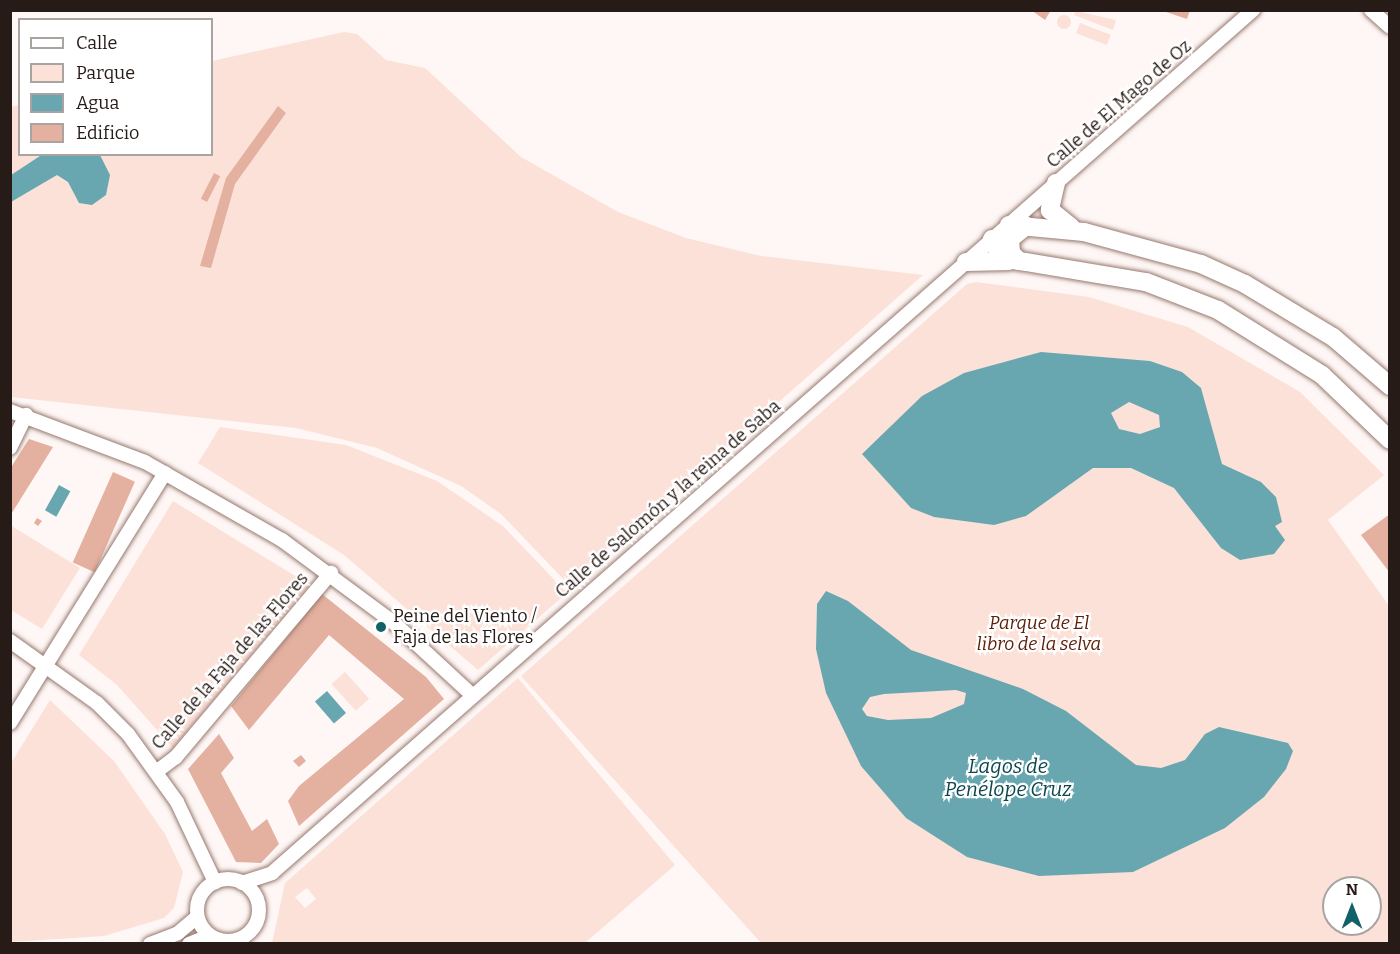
<!DOCTYPE html>
<meta charset="utf-8">
<style>
body{margin:0}
#map{position:relative;width:1400px;height:954px;overflow:hidden;background:#fef7f5;font-family:Bitter,serif}
div>[style]{position:absolute}
[style*='--x']{left:calc(var(--x)*1px);top:calc(var(--y)*1px);width:calc(var(--w)*1px);rotate:calc(var(--a)*1deg)}
.green>*{inset:0;background:#fce1d9;transform-origin:0 0}
.round{border-radius:50%}
.water>*{inset:0;background:#69a7b0;transform-origin:0 0}
.building>*{inset:0;background:#e4b09f;transform-origin:0 0}
.roads{filter:drop-shadow(0 0 2px #97786e) drop-shadow(0 0 2px #97786e)}
.minor>*{height:14px;margin:-7px;padding:0 7px;transform-origin:7px;border-radius:7px;background:#fff}
.minor>.ring{margin:-7px;padding:0;box-sizing:content-box;background:none;border:14px solid #fff;border-radius:50%}
.major>*{height:18px;margin:-9px;padding:0 9px;transform-origin:9px;border-radius:9px;background:#fff}
.dots>*{width:16px;height:16px;translate:-50% -50%;box-sizing:border-box;border:3px solid #fff;border-radius:50%}
span{translate:-50% -50%;white-space:nowrap;text-align:center;line-height:1.15;-webkit-text-stroke:4.5px #fff;paint-order:stroke}
.street-label{font-size:18px;color:#271b17}
.poi-label{font-size:18px;color:#271b17}
.left{translate:0 -50%;text-align:left}
.park-label{font-size:18px;color:#5d200a;font-style:italic}
.water-label{font-size:20px;color:#0d474e;font-style:italic}
.frame{position:absolute;inset:0;border:12px solid #271b17;pointer-events:none}
.legend{position:absolute;left:18px;top:18px;width:195px;height:138px;box-sizing:border-box;background:#fff;border:2px solid #a9a4a2;margin:0;padding:8px 10px;list-style:none;font-size:18px;color:#271b17}
.legend li{display:flex;align-items:center;gap:12px;height:30px}
.legend b{width:30px;border:2px solid #a9a4a2}
.north{position:absolute;left:1322px;top:876px;width:60px;height:60px;box-sizing:border-box;background:#fff;border:2px solid #a9a4a2;border-radius:50%;rotate:0deg;font-size:16px;font-weight:700;line-height:24px;text-align:center;color:#271b17}
.north::after{content:'';display:block;margin:auto;width:21px;height:27px;background:#12616a;clip-path:polygon(50% 0,100% 100%,50% 72%,0 100%)}
</style>
<div id="map">
<div class="green">
<i style="clip-path:polygon(1076px 11px,1116px 20px,1113px 30px,1074px 15px)"></i>
<i class="round" style="left:1057px;top:15px;width:14px;height:14px"></i>
<i style="left:1080px;top:23px;width:33px;height:11px;rotate:21deg"></i>
<i style="clip-path:polygon(344px 32px,357px 34px,386px 60px,425px 68px,521px 157px,618px 212px,686px 238px,761px 256px,923px 275px,570px 586px,501px 514px,461px 486px,377px 448px,296px 428px,11px 397px,11px 107px,19px 105px,20px 154px,212px 154px,212px 61px)"></i>
<i style="clip-path:polygon(evenodd,976px 282px,1089px 297px,1188px 327px,1300px 392px,1384px 475px,1328px 520px,1389px 606px,1389px 943px,761px 943px,521px 676px,967px 284px,976px 282px,1334px 888px,1370px 888px,1370px 924px,1334px 924px,1334px 888px)"></i>
<i style="clip-path:polygon(220px 427px,346px 445px,437px 481px,503px 526px,567px 593px,478px 670px,344px 555px,198px 463px)"></i>
<i style="clip-path:polygon(173px 501px,310px 585px,173px 748px,117px 685px,79px 655px)"></i>
<i style="clip-path:polygon(10px 525px,80px 568px,42px 629px,11px 610px)"></i>
<i style="left:345px;top:672px;width:36px;height:18px;rotate:48deg"></i>
<i style="clip-path:polygon(evenodd,518px 678px,675px 865px,585px 943px,272px 943px,285px 883px,518px 678px,307px 888px,316px 899px,305px 908px,295px 897px,307px 888px)"></i>
<i style="clip-path:polygon(50px 700px,114px 761px,165px 834px,183px 872px,174px 908px,164px 918px,104px 936px,11px 942px,11px 763px)"></i>
</div>
<div class="water">
<i style="clip-path:polygon(43px 154px,100px 155px,110px 175px,106px 195px,92px 205px,79px 203px,68px 182px,57px 175px,11px 202px,11px 175px)"></i>
<i style="clip-path:polygon(evenodd,1041px 352px,1150px 361px,1182px 372px,1201px 388px,1222px 464px,1261px 482px,1276px 497px,1282px 522px,1275px 526px,1285px 540px,1274px 554px,1240px 560px,1221px 548px,1174px 488px,1131px 468px,1093px 468px,1026px 516px,994px 525px,934px 517px,911px 508px,862px 454px,922px 396px,964px 373px,1041px 352px,1129px 402px,1159px 415px,1160px 427px,1140px 434px,1119px 429px,1111px 413px,1129px 402px)"></i>
<i style="left:59px;top:485px;width:13px;height:29px;rotate:29deg"></i>
<i style="clip-path:polygon(evenodd,826px 591px,848px 601px,911px 650px,1023px 689px,1066px 711px,1136px 765px,1161px 768px,1185px 760px,1205px 734px,1219px 727px,1288px 743px,1293px 751px,1286px 769px,1264px 797px,1225px 828px,1133px 872px,1039px 876px,967px 857px,906px 818px,861px 766px,826px 693px,816px 649px,817px 604px,826px 591px,956px 690px,966px 693px,964px 704px,931px 718px,888px 720px,867px 716px,862px 709px,870px 697px,884px 694px,956px 690px)"></i>
<i style="left:327px;top:691px;width:29px;height:16px;rotate:49deg"></i>
</div>
<div class="building">
<i style="clip-path:polygon(1031px 10px,1051px 10px,1045px 20px)"></i>
<i style="clip-path:polygon(1160px 10px,1190px 10px,1187px 19px)"></i>
<i style="clip-path:polygon(278px 106px,286px 113px,235px 184px,211px 268px,200px 266px,226px 178px)"></i>
<i style="left:214px;top:173px;width:7px;height:29px;rotate:27deg"></i>
<i style="clip-path:polygon(29px 439px,53px 447px,10px 516px,10px 469px)"></i>
<i style="left:113px;top:472px;width:24px;height:99px;rotate:24deg"></i>
<i style="clip-path:polygon(1390px 514px,1390px 573px,1361px 535px)"></i>
<i style="clip-path:polygon(37px 518px,42px 521px,38px 526px,34px 523px)"></i>
<i style="clip-path:polygon(322px 594px,426px 677px,444px 699px,299px 826px,288px 801px,299px 786px,404px 699px,329px 635px,249px 730px,231px 706px)"></i>
<i style="clip-path:polygon(219px 734px,234px 758px,221px 773px,252px 831px,267px 819px,279px 844px,261px 863px,236px 862px,188px 769px)"></i>
<i style="clip-path:polygon(301px 755px,306px 761px,299px 767px,293px 761px)"></i>
</div>
<div class="roads">
<div class="minor">
<i style="--x:1371;--y:10;--w:25;--a:42"></i>
<i style="--x:10;--y:411;--w:144;--a:20.7"></i>
<i style="--x:145;--y:462;--w:158;--a:29.7"></i>
<i style="--x:282;--y:540;--w:139;--a:36.5"></i>
<i style="--x:394;--y:623;--w:106;--a:42.7"></i>
<i style="--x:10;--y:448;--w:37;--a:-64"></i>
<i style="--x:10;--y:641;--w:107;--a:35.5"></i>
<i style="--x:97;--y:703;--w:44;--a:45"></i>
<i style="--x:128;--y:734;--w:84;--a:54.2"></i>
<i style="--x:177;--y:802;--w:89;--a:64.6"></i>
<i style="--x:10;--y:723;--w:294;--a:-58.2"></i>
<i style="--x:156;--y:772;--w:25;--a:-37"></i>
<i style="--x:176;--y:757;--w:241;--a:-49.9"></i>
<i class="ring" style="left:197px;top:879px;width:48px;height:48px"></i>
<i style="--x:242;--y:883;--w:32;--a:-18"></i>
<i style="--x:272;--y:873;--w:1307;--a:-41.34"></i>
<i style="--x:150;--y:944;--w:30;--a:-21"></i>
<i style="--x:178;--y:933;--w:25;--a:-40"></i>
<i style="--x:189;--y:944;--w:22;--a:-22"></i>
</div>
<div class="major">
<i style="--x:1056;--y:183;--w:28;--a:103"></i>
<i style="--x:1050;--y:210;--w:27;--a:39"></i>
<i style="--x:1009;--y:225;--w:75;--a:5.3"></i>
<i style="--x:1084;--y:232;--w:121;--a:15.3"></i>
<i style="--x:1201;--y:264;--w:48;--a:24.4"></i>
<i style="--x:1245;--y:284;--w:103;--a:31.1"></i>
<i style="--x:1333;--y:337;--w:75;--a:40.7"></i>
<i style="--x:992;--y:239;--w:21;--a:62"></i>
<i style="--x:1002;--y:258;--w:146;--a:9.5"></i>
<i style="--x:1146;--y:282;--w:77;--a:21.3"></i>
<i style="--x:1218;--y:310;--w:123;--a:32"></i>
<i style="--x:1322;--y:375;--w:94;--a:43.7"></i>
<i style="--x:1019;--y:261;--w:11;--a:-135"></i>
<i style="--x:1011;--y:253;--w:14;--a:-94"></i>
<i style="--x:1010;--y:239;--w:21;--a:-39"></i>
<i style="--x:966;--y:262;--w:43;--a:-1.3"></i>
</div>
</div>
<div class="dots">
<i style="left:381px;top:627px;background:#12616a"></i>
</div>
<div class="street-label">
<span style="left:1119px;top:104px;rotate:-41deg">Calle de El Mago de Oz</span>
<span style="left:668px;top:499px;rotate:-41deg">Calle de Salomón y la reina de Saba</span>
<span style="left:230px;top:661px;rotate:-49deg">Calle de la Faja de las Flores</span>
</div>
<div class="poi-label">
<span class="left" style="left:393px;top:627px">Peine del Viento /<br>Faja de las Flores</span>
</div>
<div class="park-label">
<span style="left:1039px;top:634px">Parque de El<br>libro de la selva</span>
</div>
<div class="water-label">
<span style="left:1008px;top:778px">Lagos de<br>Penélope Cruz</span>
</div>
<div class="frame"></div>
<ul class="legend">
<li><b style="height:8px;background:#fff"></b>Calle</li>
<li><b style="height:16px;background:#fce1d9"></b>Parque</li>
<li><b style="height:16px;background:#69a7b0"></b>Agua</li>
<li><b style="height:16px;background:#e4b09f"></b>Edificio</li>
</ul>
<div class="north">N</div>
</div>
